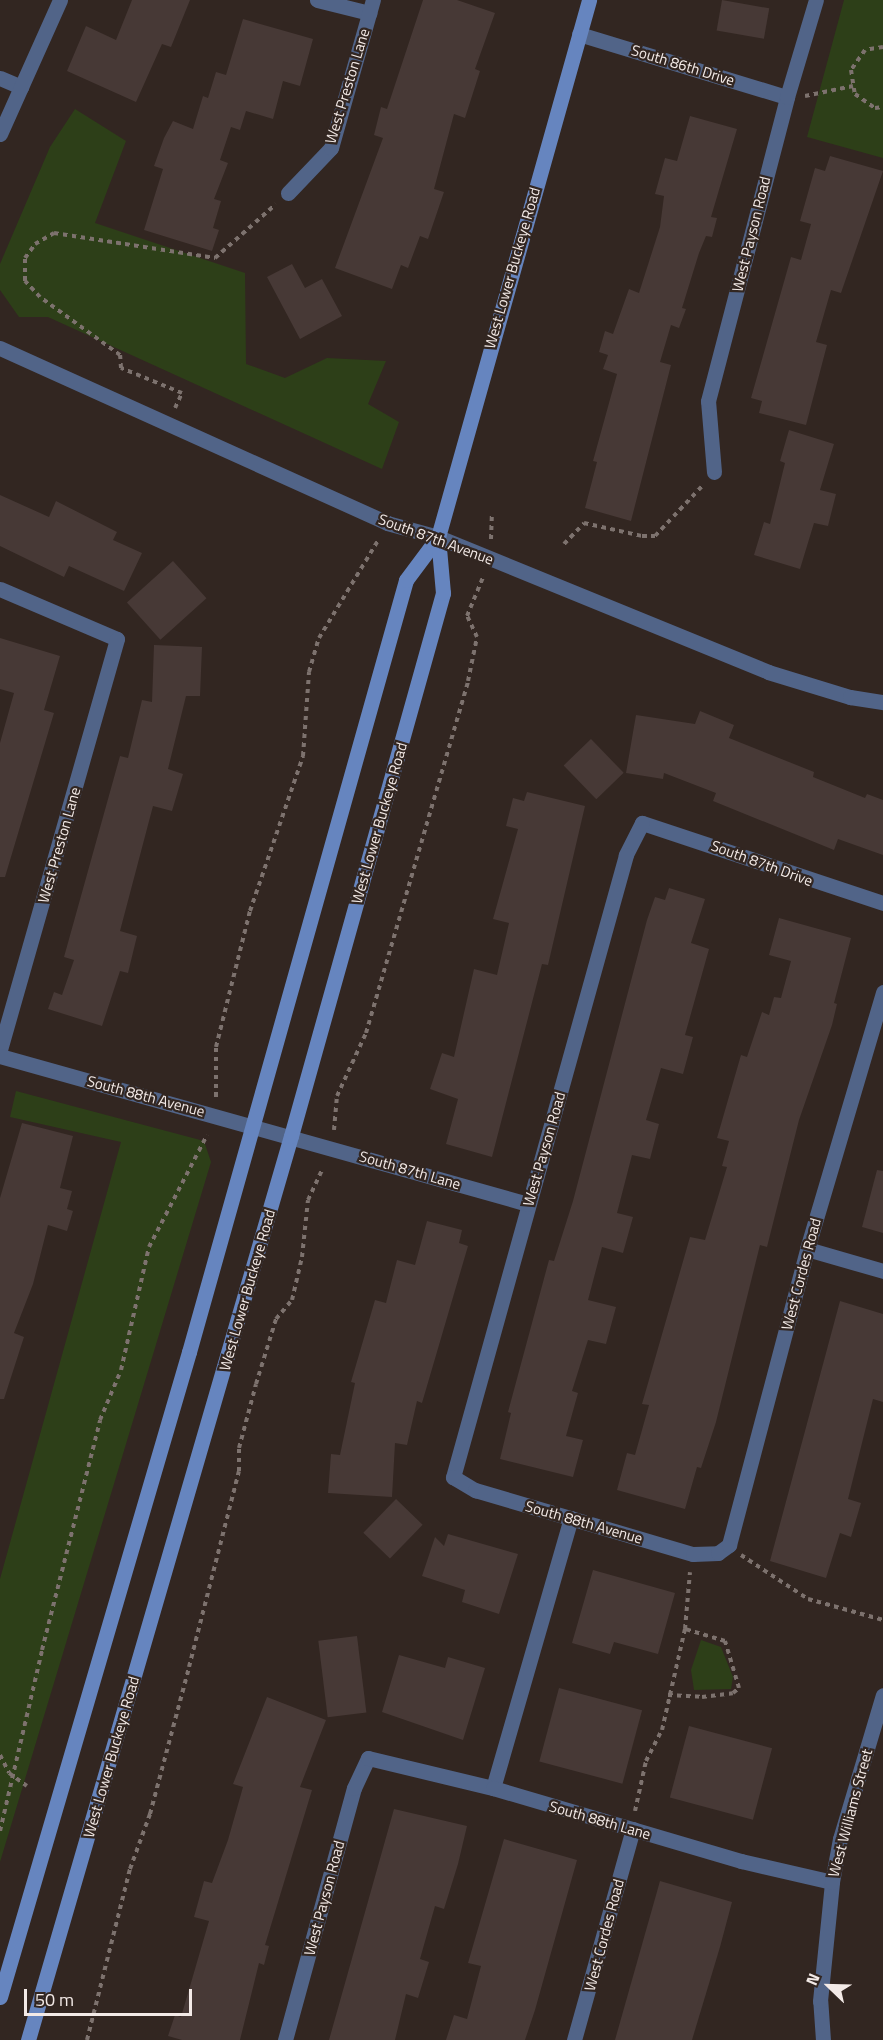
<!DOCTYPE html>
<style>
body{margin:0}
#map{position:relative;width:883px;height:2040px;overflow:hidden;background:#322621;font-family:"Titillium Web",sans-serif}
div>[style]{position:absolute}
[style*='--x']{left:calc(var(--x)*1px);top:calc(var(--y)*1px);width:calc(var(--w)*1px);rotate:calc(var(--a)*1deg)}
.green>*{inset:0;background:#2d3f18}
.building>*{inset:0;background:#473936;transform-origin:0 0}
.path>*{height:4px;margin-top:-2px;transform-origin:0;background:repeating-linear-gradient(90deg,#7d726e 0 4.5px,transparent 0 9px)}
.minor>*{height:15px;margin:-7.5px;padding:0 7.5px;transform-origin:7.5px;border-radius:7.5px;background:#516488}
.tertiary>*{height:15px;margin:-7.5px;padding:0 7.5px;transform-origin:7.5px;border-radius:7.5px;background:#516488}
.secondary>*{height:15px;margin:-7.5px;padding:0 7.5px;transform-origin:7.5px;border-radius:7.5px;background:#6685bf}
span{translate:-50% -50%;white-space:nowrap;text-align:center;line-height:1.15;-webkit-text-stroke:4.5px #322621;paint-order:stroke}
.street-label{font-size:15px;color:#f3eae7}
.north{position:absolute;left:799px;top:1956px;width:60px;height:60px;-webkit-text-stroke:4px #322621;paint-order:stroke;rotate:293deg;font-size:16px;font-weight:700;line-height:24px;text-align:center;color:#f3eae7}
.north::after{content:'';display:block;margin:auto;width:21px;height:27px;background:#f3eae7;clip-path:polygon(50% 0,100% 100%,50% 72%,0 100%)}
.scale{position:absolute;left:24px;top:1989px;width:168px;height:27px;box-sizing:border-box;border:3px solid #f3eae7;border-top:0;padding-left:8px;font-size:18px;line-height:21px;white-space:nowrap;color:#f3eae7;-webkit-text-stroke:4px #322621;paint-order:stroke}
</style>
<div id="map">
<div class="green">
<i style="clip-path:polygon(844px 0,883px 0,883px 158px,807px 137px)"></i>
<i style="clip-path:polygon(75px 109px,126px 141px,95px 223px,245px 273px,246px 364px,285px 378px,327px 358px,386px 361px,368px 404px,399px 422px,382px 469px,48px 317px,19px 317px,0 290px,0 264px,50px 147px)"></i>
<i style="clip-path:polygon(16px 1091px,204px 1141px,211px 1162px,0 1862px,0 1579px,121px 1142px,10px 1117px)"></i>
<i style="clip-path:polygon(701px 1640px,721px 1647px,733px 1677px,731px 1689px,694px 1690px,691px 1670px)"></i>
</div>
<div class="building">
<i style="clip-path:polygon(132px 0,190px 0,171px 47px,162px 44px,136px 102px,67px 71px,86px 26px,116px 40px)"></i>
<i style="clip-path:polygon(423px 0,457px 0,495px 13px,475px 69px,480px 71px,465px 118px,454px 114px,434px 189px,444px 192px,428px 239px,420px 236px,408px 268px,401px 265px,392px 289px,335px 268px,383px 138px,374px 135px,381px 107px,387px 109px)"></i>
<i style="left:722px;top:0;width:48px;height:31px;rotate:10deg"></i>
<i style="clip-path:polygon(243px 19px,313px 39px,300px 86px,283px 81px,273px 119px,246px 111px,240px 130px,231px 127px,220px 160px,228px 163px,214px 199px,221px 201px,213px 228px,219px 230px,212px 251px,144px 230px,163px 169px,154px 166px,164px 138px,173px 121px,193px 129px,203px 96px,208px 98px,216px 72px,226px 75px)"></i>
<i style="clip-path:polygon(690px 116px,737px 129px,711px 217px,717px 218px,712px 237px,706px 236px,699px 253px,682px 308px,686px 309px,679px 328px,671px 325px,660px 362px,671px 365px,631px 521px,585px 508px,597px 462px,593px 461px,617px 374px,603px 369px,608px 355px,599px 352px,605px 331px,613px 334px,629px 289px,639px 293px,660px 227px,664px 196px,655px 194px,665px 158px,677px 161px)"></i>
<i style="clip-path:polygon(830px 156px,883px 171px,841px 293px,831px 290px,816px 342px,827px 345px,806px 425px,759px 413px,762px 401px,751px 398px,791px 257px,801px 260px,811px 224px,800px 221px,815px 168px,825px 171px)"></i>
<i style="clip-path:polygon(292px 264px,305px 288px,322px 279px,342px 316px,300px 339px,267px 277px)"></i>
<i style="clip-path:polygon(789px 430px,834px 444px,820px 490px,836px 494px,828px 526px,814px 523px,800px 569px,754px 555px,764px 522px,770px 524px,785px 463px,780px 461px)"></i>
<i style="clip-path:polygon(0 495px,49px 517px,56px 501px,117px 532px,113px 540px,142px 553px,124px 591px,69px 566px,64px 577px,0 546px)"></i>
<i style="left:173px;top:561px;width:50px;height:62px;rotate:48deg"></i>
<i style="clip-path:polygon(0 638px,60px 656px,44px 710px,54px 713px,5px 877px,0 877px,0 743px,14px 693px,0 689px)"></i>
<i style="clip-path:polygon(154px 645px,202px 647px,200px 696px,186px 696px,168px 769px,183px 774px,172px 811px,153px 806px,120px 931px,137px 936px,128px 973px,120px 971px,102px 1026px,48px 1009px,54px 992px,62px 995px,74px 960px,64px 957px,120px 756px,128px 758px,142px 700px,152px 702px)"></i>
<i style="clip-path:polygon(700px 711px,734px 725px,729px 738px,814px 772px,813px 777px,865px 798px,867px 794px,883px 800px,883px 855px,838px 839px,834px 850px,713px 801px,716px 793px,664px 773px,663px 779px,626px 773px,636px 715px,695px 724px)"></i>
<i style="left:591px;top:739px;width:47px;height:38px;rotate:46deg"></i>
<i style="clip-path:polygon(527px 792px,585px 806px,548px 965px,542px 964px,492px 1157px,446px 1144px,458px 1099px,430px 1089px,442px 1053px,454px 1057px,474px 969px,497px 975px,509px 923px,493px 919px,518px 829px,506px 826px,513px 798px,524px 801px)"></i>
<i style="clip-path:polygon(669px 888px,705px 899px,691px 943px,709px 949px,685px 1035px,693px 1037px,683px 1074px,661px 1068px,646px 1120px,659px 1124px,650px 1159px,632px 1155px,617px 1213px,633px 1217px,623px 1253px,602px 1247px,588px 1300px,616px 1307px,606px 1344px,588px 1340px,572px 1391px,578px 1393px,566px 1436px,583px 1440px,573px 1477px,500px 1459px,511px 1413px,508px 1412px,549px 1260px,554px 1261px,573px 1201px,647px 920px,655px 897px,665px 900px)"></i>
<i style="clip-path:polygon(779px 918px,851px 938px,834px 1003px,837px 1004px,832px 1025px,799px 1120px,767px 1247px,760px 1245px,716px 1422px,701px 1468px,697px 1467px,685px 1509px,617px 1490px,627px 1453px,635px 1455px,649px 1405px,642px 1404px,690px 1237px,705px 1240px,727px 1167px,722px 1166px,729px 1141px,717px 1138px,741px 1055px,747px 1057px,762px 1012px,769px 1015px,774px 997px,781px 998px,791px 961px,769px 955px)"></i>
<i style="clip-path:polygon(22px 1123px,73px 1136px,60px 1188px,72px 1191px,67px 1209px,73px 1211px,67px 1231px,48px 1225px,33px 1284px,14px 1333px,24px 1337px,4px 1399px,0 1399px,0 1198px)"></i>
<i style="clip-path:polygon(877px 1170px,883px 1171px,883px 1233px,862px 1227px)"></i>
<i style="clip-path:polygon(427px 1221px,462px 1230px,459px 1243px,468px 1246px,422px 1403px,417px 1401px,407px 1445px,395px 1443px,392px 1497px,328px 1493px,331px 1454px,340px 1455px,355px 1383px,351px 1382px,375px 1300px,386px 1303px,397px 1260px,415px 1265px)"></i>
<i style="clip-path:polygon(840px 1301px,883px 1314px,883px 1402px,873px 1399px,848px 1499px,861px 1503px,851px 1537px,840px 1533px,826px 1578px,770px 1561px)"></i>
<i style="left:396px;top:1499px;width:37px;height:47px;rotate:44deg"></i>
<i style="clip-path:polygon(448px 1534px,518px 1554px,499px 1614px,462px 1602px,465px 1590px,422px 1576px,435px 1537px,444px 1546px)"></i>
<i style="clip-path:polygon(593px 1570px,675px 1593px,658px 1654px,614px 1642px,610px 1654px,572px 1643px)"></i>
<i style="left:357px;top:1636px;width:77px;height:39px;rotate:83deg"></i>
<i style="clip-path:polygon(399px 1655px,445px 1668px,448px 1657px,485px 1668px,463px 1740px,382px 1712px)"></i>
<i style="left:559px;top:1688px;width:86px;height:76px;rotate:15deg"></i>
<i style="clip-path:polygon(267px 1697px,326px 1720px,300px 1787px,312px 1790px,265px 1945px,269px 1946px,264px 1965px,259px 1963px,240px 2040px,182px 2040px,168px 2036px,175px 2015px,181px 2017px,209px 1921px,194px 1917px,204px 1881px,212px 1883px,228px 1840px,243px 1787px,233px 1784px)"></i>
<i style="left:689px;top:1726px;width:86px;height:74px;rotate:15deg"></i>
<i style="clip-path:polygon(394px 1809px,467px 1826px,458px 1864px,444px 1909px,435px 1906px,420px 1959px,429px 1962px,418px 1998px,406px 1994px,395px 2040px,329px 2040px)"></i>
<i style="clip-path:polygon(504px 1839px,577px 1860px,535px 2010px,525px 2040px,446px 2040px,454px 2015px,467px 2019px,481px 1966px,468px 1963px)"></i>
<i style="clip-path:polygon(660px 1881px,732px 1902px,720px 1947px,692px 2040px,615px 2040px)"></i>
</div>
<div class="path">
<i style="--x:883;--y:47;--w:18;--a:171"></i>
<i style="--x:865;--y:50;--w:24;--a:125"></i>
<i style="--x:851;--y:70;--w:24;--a:81"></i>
<i style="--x:855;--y:94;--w:24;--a:35"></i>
<i style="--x:875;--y:108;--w:8;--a:-7"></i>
<i style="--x:805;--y:96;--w:49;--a:-11.8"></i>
<i style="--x:175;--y:408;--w:17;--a:-65"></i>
<i style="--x:182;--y:393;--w:66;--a:-157.7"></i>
<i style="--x:121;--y:368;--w:13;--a:-94"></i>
<i style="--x:120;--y:355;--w:99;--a:-144.1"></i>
<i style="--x:40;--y:297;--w:22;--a:-133"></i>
<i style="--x:25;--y:281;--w:23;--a:-90"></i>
<i style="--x:25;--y:258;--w:17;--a:-54"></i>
<i style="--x:35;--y:244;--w:22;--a:-30"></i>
<i style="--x:54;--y:233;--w:163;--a:8.8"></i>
<i style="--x:215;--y:258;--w:81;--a:-41.5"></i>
<i style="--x:491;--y:539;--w:26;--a:-88"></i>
<i style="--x:564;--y:544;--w:29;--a:-46"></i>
<i style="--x:584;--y:523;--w:59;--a:12.6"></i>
<i style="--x:642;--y:536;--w:13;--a:0"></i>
<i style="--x:655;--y:536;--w:70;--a:-46.7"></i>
<i style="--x:216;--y:1097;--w:50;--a:-90"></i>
<i style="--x:216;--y:1047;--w:140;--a:-76"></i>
<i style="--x:250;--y:911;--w:164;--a:-71.1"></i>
<i style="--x:303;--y:756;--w:84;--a:-85.9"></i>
<i style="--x:309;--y:672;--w:35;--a:-74"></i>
<i style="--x:319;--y:638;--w:116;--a:-58.8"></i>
<i style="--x:334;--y:1130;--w:34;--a:-85"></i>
<i style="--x:337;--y:1096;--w:69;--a:-65.3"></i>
<i style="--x:366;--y:1033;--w:366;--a:-73.8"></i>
<i style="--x:468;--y:681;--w:45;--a:-78.4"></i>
<i style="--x:477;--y:637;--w:23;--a:-115"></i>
<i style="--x:467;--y:616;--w:44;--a:-67.5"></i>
<i style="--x:741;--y:1555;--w:80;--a:33.3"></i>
<i style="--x:808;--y:1599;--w:78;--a:15.6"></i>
<i style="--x:668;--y:1695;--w:34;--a:3"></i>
<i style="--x:702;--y:1697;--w:31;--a:-7"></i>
<i style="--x:733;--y:1693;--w:8;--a:-40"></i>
<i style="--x:739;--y:1688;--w:49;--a:-106.6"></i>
<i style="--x:725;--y:1641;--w:42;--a:-163.3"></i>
<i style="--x:0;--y:1755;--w:20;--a:63"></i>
<i style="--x:9;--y:1773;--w:22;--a:36"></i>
<i style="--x:635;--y:1811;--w:51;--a:-77.6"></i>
<i style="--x:646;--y:1761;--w:35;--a:-63"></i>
<i style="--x:662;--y:1730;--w:104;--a:-77.2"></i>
<i style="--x:685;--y:1629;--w:57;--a:-85"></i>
<i style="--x:0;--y:1831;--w:186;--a:-76.9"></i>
<i style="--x:42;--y:1650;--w:237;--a:-75.8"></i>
<i style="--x:100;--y:1420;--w:54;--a:-67.2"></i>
<i style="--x:121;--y:1370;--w:126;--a:-77.2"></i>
<i style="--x:149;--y:1247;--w:126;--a:-62.6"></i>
<i style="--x:87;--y:2040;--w:176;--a:-75.9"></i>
<i style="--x:130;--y:1869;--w:59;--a:-70"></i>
<i style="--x:150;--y:1814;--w:152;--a:-75.1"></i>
<i style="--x:189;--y:1667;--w:202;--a:-75.7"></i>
<i style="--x:239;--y:1471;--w:23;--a:-90"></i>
<i style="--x:239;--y:1448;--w:66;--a:-75.1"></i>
<i style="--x:256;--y:1384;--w:68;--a:-72.9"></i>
<i style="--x:276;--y:1319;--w:25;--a:-50"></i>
<i style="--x:292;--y:1300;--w:44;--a:-76.9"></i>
<i style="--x:302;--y:1257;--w:57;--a:-84"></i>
<i style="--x:308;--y:1200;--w:33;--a:-65"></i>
</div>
<div class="minor">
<i style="--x:317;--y:0;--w:54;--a:14"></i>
<i style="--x:579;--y:34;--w:217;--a:16.9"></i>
<i style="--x:0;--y:78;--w:23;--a:23"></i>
<i style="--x:0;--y:134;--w:147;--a:-65.9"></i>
<i style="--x:288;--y:193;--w:62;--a:-46.3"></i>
<i style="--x:331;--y:148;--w:154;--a:-74.2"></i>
<i style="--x:714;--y:472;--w:71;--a:-94.8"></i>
<i style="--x:708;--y:401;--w:314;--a:-75.4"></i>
<i style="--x:787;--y:97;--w:101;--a:-73.4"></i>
<i style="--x:0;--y:589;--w:127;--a:23.1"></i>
<i style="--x:117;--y:639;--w:427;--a:105.9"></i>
<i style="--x:883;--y:903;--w:254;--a:-161.6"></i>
<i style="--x:642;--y:823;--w:36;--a:117"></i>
<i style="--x:626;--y:855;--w:646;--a:105.54"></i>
<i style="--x:453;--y:1477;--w:26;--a:31"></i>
<i style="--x:475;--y:1490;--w:227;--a:16.4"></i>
<i style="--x:693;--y:1554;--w:25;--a:-2"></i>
<i style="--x:718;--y:1553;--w:14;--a:-36"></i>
<i style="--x:729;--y:1545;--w:306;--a:-75.2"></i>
<i style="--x:807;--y:1249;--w:268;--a:-73.5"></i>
<i style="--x:0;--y:1056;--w:548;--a:15.66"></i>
<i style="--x:807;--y:1249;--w:79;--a:16.1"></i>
<i style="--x:493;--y:1788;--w:281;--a:-73.9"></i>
<i style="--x:285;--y:2040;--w:261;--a:-74.7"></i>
<i style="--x:354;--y:1788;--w:33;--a:-65"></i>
<i style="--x:368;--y:1758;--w:129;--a:13.5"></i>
<i style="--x:493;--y:1788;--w:259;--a:16.4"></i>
<i style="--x:741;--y:1861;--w:93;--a:13"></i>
<i style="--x:574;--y:2040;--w:219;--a:-74.4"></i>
<i style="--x:823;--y:2040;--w:39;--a:-94"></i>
<i style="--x:820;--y:2001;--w:120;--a:-84.2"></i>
<i style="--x:832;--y:1882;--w:44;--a:-79.5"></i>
<i style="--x:840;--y:1839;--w:150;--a:-73.4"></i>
</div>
<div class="tertiary">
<i style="--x:0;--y:348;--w:425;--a:24.3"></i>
<i style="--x:387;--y:523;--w:53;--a:15.4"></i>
<i style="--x:438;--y:537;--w:357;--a:22.2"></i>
<i style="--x:768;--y:672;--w:86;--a:17"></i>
<i style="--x:850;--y:697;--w:33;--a:9"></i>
</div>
<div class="secondary">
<i style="--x:0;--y:1997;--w:672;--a:-73.67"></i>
<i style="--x:189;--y:1352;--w:802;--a:-74.3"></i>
<i style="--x:406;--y:580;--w:54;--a:-53.3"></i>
<i style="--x:28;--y:2040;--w:941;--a:-73.78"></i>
<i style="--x:291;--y:1136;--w:564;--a:-74.36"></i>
<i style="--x:443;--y:593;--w:56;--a:-95.1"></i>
<i style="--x:438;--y:537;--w:558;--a:-74.29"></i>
</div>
<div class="street-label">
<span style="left:683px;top:65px;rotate:17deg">South 86th Drive</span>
<span style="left:347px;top:86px;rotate:-73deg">West Preston Lane</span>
<span style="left:751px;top:234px;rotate:-76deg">West Payson Road</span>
<span style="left:512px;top:268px;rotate:-74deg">West Lower Buckeye Road</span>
<span style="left:436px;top:539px;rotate:20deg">South 87th Avenue</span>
<span style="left:379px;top:823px;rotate:-74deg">West Lower Buckeye Road</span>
<span style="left:59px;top:845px;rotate:-74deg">West Preston Lane</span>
<span style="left:762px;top:863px;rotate:20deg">South 87th Drive</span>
<span style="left:146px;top:1096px;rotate:15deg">South 88th Avenue</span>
<span style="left:544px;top:1149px;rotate:-74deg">West Payson Road</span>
<span style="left:410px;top:1170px;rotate:16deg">South 87th Lane</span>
<span style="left:801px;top:1274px;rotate:-75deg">West Cordes Road</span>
<span style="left:247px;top:1290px;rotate:-74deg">West Lower Buckeye Road</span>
<span style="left:584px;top:1522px;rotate:16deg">South 88th Avenue</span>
<span style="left:111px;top:1757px;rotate:-74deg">West Lower Buckeye Road</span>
<span style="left:850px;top:1813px;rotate:-75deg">West Williams Street</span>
<span style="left:600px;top:1820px;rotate:16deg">South 88th Lane</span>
<span style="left:324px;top:1898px;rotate:-75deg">West Payson Road</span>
<span style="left:604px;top:1935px;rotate:-75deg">West Cordes Road</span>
</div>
<div class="north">N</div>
<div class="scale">50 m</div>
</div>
